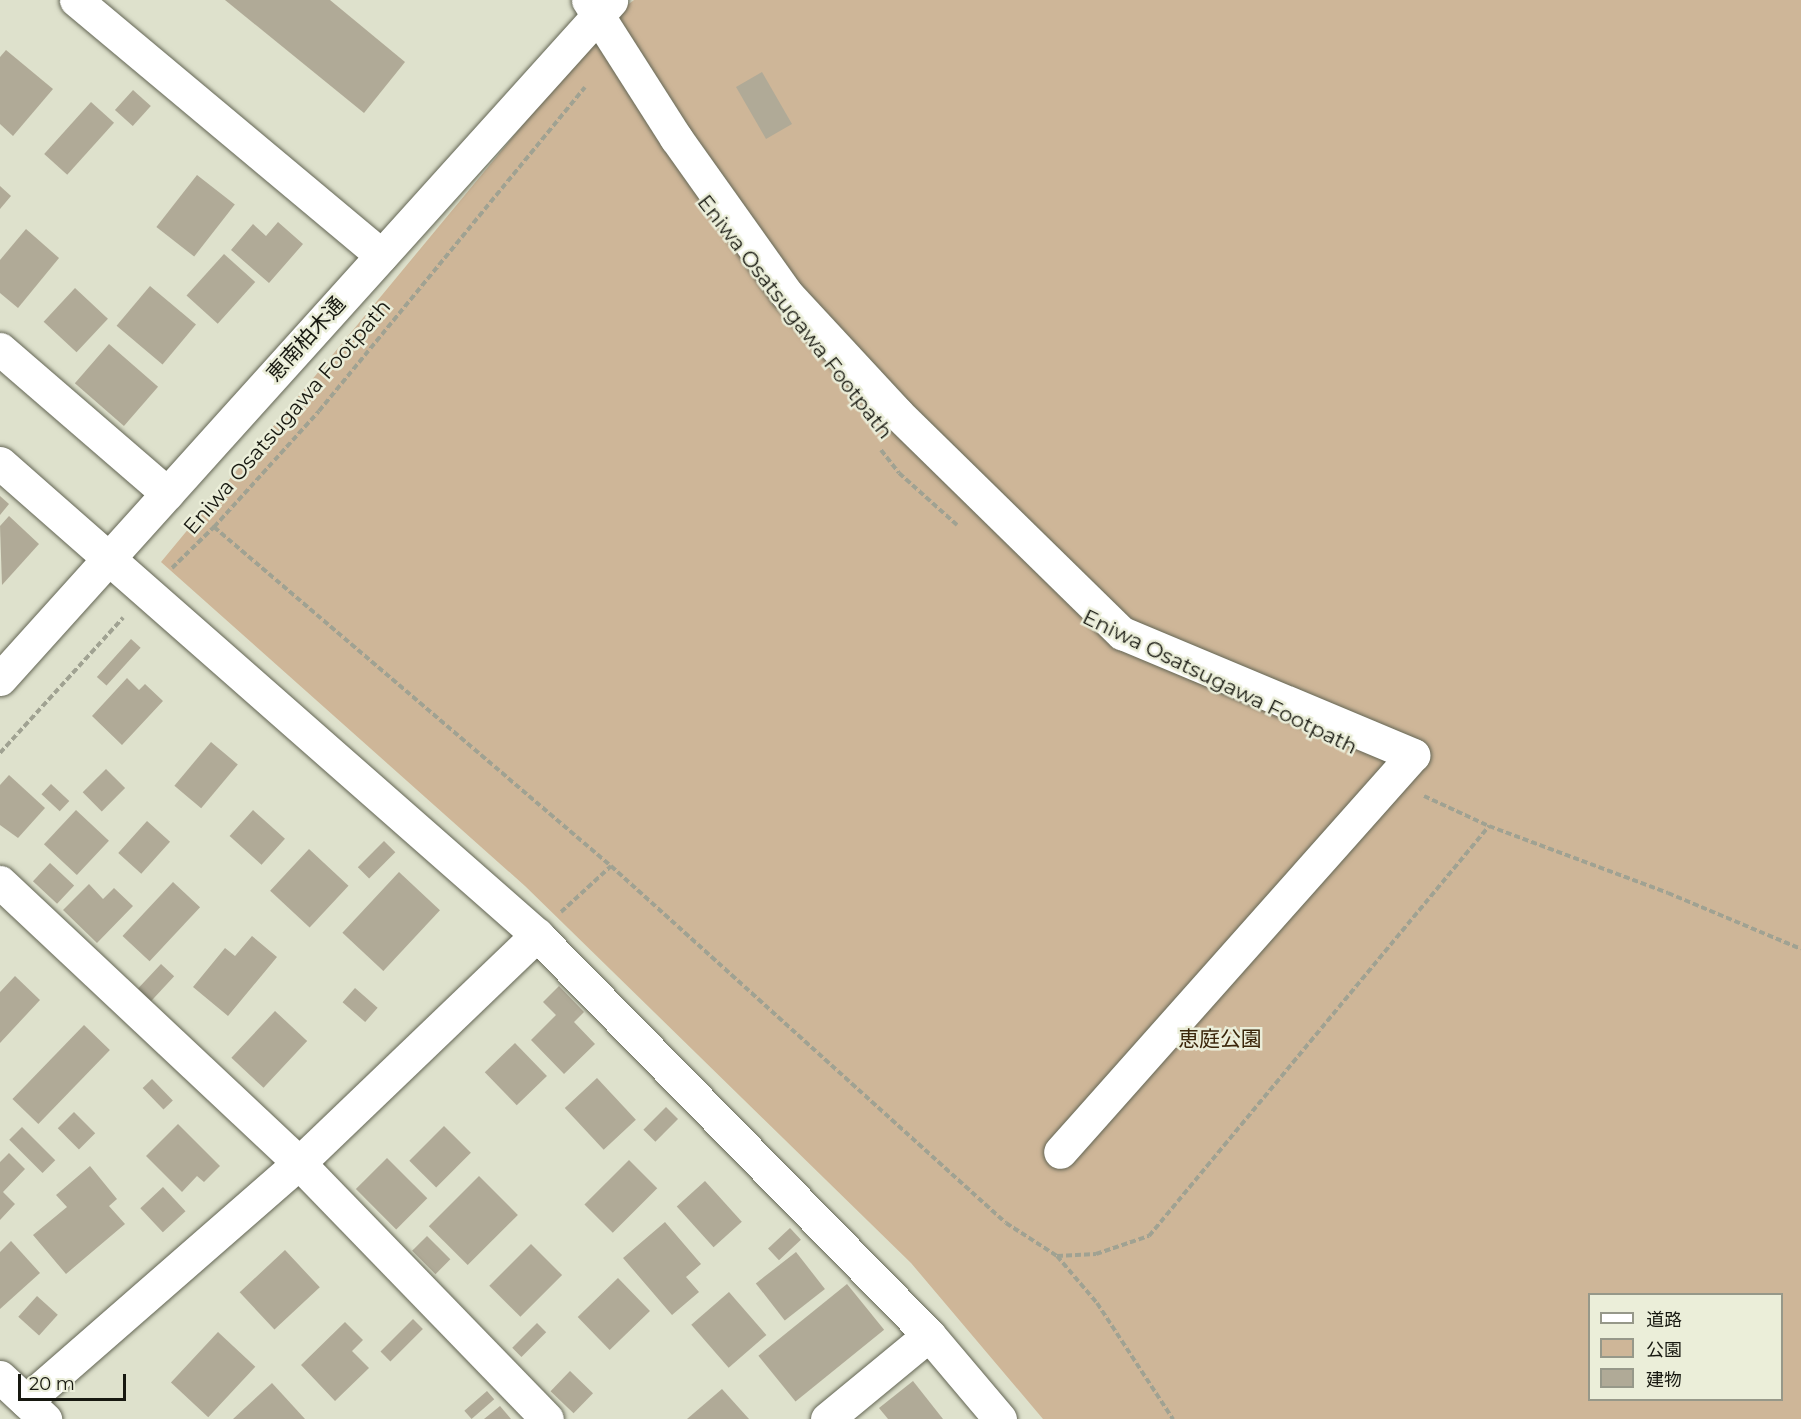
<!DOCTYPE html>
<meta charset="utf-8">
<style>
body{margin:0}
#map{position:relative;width:1801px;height:1419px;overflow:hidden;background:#dee1cc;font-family:Montserrat,"Noto Sans JP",sans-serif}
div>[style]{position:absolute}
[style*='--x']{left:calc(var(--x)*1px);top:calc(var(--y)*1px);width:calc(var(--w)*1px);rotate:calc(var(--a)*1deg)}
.green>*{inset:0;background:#ceb698}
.building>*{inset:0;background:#b0aa97;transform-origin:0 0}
.path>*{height:4px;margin-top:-2px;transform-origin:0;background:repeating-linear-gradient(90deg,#a0a292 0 6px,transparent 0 9px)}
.roads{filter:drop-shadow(0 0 2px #636554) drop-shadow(0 0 2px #636554)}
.minor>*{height:33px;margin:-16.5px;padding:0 16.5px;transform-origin:16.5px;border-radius:16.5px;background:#fff}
span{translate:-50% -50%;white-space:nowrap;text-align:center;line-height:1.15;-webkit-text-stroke:5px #ebeed9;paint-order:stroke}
.street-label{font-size:21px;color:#171810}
.park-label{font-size:21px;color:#3b260a}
.legend{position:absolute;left:1588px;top:1293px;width:195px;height:108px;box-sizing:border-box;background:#ebeed9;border:2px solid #969889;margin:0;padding:8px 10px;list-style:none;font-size:18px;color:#171810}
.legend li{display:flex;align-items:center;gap:12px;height:30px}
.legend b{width:30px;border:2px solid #969889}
.scale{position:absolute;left:18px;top:1374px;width:108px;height:27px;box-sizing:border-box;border:3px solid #171810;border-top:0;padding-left:8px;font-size:18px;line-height:21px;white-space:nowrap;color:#171810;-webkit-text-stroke:4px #ebeed9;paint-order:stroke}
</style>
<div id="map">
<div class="green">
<i style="clip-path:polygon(evenodd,634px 0,1801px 0,1801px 1419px,1043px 1419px,911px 1263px,525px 886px,161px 562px,613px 16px,634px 0,1590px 1294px,1782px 1294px,1782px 1400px,1590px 1400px,1590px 1294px)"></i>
</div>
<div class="building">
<i style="clip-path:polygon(225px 0,330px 0,405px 62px,364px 113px)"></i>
<i style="clip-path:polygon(6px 50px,53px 89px,13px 136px,0 124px,0 57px)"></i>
<i style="left:762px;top:72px;width:60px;height:30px;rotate:60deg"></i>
<i style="left:133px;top:90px;width:24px;height:27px;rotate:42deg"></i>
<i style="left:91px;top:102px;width:31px;height:70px;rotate:42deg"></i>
<i style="left:197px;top:175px;width:48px;height:66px;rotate:38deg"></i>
<i style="clip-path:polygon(0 186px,11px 196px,0 209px)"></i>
<i style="clip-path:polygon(278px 222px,303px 244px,269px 283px,231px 250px,253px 224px,266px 236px)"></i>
<i style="clip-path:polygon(26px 229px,59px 258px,18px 308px,0 293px,0 260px)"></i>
<i style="left:224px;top:254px;width:42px;height:56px;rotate:42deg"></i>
<i style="left:150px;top:286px;width:60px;height:52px;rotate:40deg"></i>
<i style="left:75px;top:288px;width:45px;height:46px;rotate:43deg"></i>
<i style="left:109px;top:344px;width:65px;height:52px;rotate:41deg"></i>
<i style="clip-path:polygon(0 496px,9px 504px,0 515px)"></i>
<i style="clip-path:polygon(9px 516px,39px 544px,2px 585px,0 526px)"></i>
<i style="left:131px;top:639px;width:13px;height:51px;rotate:42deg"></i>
<i style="clip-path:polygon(127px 678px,139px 690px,145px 684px,163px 701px,122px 745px,92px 716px)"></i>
<i style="left:211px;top:742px;width:35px;height:57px;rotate:40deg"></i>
<i style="left:106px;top:769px;width:27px;height:33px;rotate:45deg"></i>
<i style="clip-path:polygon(9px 775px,45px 808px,18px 838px,0 825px,0 785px)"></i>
<i style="left:51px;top:784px;width:25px;height:14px;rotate:43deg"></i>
<i style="left:76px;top:810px;width:45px;height:47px;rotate:43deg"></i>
<i style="left:253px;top:810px;width:43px;height:35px;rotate:42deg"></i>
<i style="left:147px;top:821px;width:31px;height:43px;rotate:42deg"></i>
<i style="left:384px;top:841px;width:16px;height:37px;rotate:45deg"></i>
<i style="left:309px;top:849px;width:54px;height:57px;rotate:43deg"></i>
<i style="left:50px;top:863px;width:33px;height:25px;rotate:43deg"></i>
<i style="left:399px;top:872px;width:56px;height:83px;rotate:43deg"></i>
<i style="left:173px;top:882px;width:37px;height:74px;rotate:43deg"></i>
<i style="clip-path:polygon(89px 884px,103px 899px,114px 888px,133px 906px,97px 943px,63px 910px)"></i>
<i style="clip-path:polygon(252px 936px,277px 957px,228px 1016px,193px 987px,225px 948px,235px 956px)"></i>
<i style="left:161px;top:964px;width:18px;height:34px;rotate:43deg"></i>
<i style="clip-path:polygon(15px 976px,40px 1000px,0 1043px,0 992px)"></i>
<i style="clip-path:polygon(559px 986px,584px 1012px,574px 1022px,595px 1044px,564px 1074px,531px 1040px,556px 1015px,543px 1002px)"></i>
<i style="left:355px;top:988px;width:30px;height:19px;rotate:41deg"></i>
<i style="left:275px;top:1011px;width:44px;height:64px;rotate:43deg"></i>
<i style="left:84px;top:1025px;width:36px;height:103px;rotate:44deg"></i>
<i style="left:515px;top:1043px;width:46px;height:42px;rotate:46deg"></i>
<i style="left:597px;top:1078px;width:57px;height:44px;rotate:47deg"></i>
<i style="left:152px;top:1079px;width:30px;height:13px;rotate:46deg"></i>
<i style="left:666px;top:1107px;width:17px;height:32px;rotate:45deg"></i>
<i style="left:74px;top:1112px;width:30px;height:23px;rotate:45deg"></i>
<i style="clip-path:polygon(178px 1124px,220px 1166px,204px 1182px,197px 1176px,182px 1192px,146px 1156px)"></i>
<i style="left:444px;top:1126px;width:38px;height:49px;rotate:45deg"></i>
<i style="left:22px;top:1127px;width:47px;height:18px;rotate:45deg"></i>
<i style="clip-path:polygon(9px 1153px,25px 1169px,3px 1192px,15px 1204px,0 1220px,0 1162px)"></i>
<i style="left:387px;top:1158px;width:57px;height:44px;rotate:45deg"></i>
<i style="left:629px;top:1160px;width:40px;height:63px;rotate:45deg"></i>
<i style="clip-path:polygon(90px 1166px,117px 1199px,109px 1206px,125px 1224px,66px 1274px,33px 1235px,67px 1207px,56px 1195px)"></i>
<i style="left:479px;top:1176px;width:55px;height:71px;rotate:45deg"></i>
<i style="left:705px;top:1181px;width:55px;height:38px;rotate:48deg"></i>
<i style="left:163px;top:1187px;width:33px;height:31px;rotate:47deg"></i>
<i style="clip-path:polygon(665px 1222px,701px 1264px,686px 1277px,699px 1292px,672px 1315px,623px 1258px)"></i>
<i style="left:790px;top:1228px;width:16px;height:30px;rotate:47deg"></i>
<i style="left:427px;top:1236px;width:33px;height:21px;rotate:45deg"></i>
<i style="clip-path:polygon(11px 1241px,40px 1273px,0 1309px,0 1252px)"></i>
<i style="left:531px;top:1244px;width:44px;height:59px;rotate:45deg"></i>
<i style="left:285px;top:1250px;width:51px;height:62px;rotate:47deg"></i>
<i style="left:796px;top:1252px;width:47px;height:51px;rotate:52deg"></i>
<i style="left:618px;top:1278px;width:46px;height:56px;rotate:46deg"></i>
<i style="left:847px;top:1284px;width:59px;height:114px;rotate:51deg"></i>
<i style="left:729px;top:1292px;width:57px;height:50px;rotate:49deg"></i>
<i style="left:37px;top:1296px;width:28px;height:28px;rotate:42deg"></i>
<i style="left:413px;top:1319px;width:14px;height:46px;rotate:45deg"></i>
<i style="clip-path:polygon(345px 1322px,363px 1340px,352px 1351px,369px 1368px,335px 1401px,301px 1365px)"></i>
<i style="left:537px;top:1323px;width:13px;height:35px;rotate:45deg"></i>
<i style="left:218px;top:1332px;width:51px;height:69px;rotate:43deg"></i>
<i style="left:570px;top:1371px;width:32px;height:28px;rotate:44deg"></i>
<i style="clip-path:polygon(913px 1381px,943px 1419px,888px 1419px,879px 1408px)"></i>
<i style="clip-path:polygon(272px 1383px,305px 1419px,233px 1419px)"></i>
<i style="clip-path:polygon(722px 1389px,749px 1419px,687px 1419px)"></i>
<i style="left:487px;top:1391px;width:11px;height:30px;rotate:49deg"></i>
<i style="clip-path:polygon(500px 1406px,511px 1419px,484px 1419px)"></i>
</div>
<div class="path">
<i style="--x:881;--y:450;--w:29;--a:52"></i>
<i style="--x:899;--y:473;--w:78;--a:41.9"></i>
<i style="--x:214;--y:527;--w:522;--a:40.49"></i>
<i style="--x:611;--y:866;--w:532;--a:42.11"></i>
<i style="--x:1006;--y:1223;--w:61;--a:32.9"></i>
<i style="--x:1057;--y:1256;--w:39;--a:-3"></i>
<i style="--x:1096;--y:1254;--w:56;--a:-18.8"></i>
<i style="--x:1149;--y:1236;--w:533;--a:-50.33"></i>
<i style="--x:172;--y:568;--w:59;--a:-44.3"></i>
<i style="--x:214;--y:527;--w:156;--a:-47.8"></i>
<i style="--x:319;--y:411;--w:419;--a:-50.6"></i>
<i style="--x:0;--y:753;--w:183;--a:-47.7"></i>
<i style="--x:1424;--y:796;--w:72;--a:24.8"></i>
<i style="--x:1489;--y:826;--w:191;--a:20.5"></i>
<i style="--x:1668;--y:893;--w:144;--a:22.8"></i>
<i style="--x:561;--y:912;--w:68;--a:-42.6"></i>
<i style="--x:1057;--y:1256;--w:62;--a:49.6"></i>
<i style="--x:1097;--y:1303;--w:139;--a:56.8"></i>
</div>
<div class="roads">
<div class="minor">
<i style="--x:76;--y:0;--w:398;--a:39.9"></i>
<i style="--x:588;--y:0;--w:164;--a:57.5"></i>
<i style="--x:676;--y:138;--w:190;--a:54.6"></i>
<i style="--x:786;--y:293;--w:163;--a:47.2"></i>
<i style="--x:897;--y:413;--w:315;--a:44.4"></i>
<i style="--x:1122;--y:633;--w:316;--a:22.7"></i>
<i style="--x:1413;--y:755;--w:531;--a:131.64"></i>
<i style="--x:0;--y:349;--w:221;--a:40.8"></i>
<i style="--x:0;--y:463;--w:715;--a:41.31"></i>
<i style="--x:537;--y:935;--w:560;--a:45.58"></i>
<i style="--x:929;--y:1335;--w:110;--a:49.8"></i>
<i style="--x:0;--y:679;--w:913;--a:-47.98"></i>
<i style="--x:0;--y:882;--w:410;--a:43.2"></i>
<i style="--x:299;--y:1163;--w:356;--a:45.9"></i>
<i style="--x:0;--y:1377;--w:62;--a:43"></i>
<i style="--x:26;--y:1401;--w:362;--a:-41.1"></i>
<i style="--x:299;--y:1163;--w:330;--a:-43.8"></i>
<i style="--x:827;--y:1419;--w:132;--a:-39.5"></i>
</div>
</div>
<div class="street-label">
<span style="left:795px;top:317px;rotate:52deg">Eniwa Osatsugawa Footpath</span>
<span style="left:306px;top:339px;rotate:-48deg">恵南柏木通</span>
<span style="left:287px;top:417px;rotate:-49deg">Eniwa Osatsugawa Footpath</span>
<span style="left:1220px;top:682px;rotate:26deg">Eniwa Osatsugawa Footpath</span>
</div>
<div class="park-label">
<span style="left:1220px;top:1039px">恵庭公園</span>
</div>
<ul class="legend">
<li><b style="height:8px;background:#fff"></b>道路</li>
<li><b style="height:16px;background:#ceb698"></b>公園</li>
<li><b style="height:16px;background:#b0aa97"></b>建物</li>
</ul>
<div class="scale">20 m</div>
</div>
